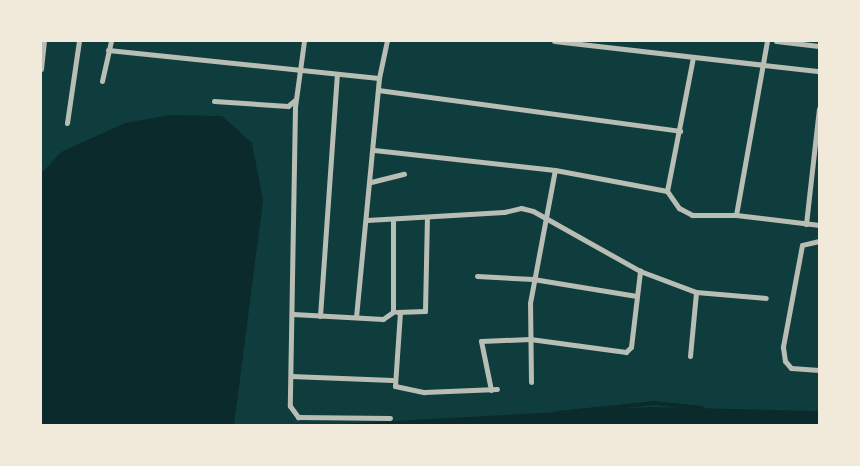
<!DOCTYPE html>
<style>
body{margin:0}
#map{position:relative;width:860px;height:466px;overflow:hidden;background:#0f3d3e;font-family:Raleway,sans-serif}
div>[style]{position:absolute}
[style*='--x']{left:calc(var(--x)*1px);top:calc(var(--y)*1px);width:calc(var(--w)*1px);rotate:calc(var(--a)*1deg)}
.water>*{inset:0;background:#0a2a2b}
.stream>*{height:4px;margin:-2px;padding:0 2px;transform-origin:2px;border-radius:2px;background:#0a2a2b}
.minor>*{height:5px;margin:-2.5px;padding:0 2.5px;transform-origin:2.5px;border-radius:2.5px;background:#b8beb3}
span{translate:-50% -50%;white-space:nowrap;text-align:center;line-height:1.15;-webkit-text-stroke:4px #f1e9da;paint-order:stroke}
.frame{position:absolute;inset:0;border:42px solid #f1e9da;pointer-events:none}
</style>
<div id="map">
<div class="water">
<i style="clip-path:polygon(170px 115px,222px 116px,252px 143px,263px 201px,234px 425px,41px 425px,41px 174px,61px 152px,125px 123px)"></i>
<i style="clip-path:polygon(652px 407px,819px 411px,819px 425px,320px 425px)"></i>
</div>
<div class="stream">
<i style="--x:557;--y:413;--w:98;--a:-5.9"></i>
<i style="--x:654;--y:403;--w:48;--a:5.9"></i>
</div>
<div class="minor">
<i style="--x:304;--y:41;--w:67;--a:97.8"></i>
<i style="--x:295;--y:107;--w:299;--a:91"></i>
<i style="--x:290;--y:406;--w:14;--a:54"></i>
<i style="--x:298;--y:417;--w:92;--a:0.6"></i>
<i style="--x:554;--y:41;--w:267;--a:6.5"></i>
<i style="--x:776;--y:41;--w:43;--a:6.6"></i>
<i style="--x:108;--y:50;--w:272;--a:5.9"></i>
<i style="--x:41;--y:69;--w:28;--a:-84"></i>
<i style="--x:102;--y:81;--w:41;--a:-77.3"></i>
<i style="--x:378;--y:90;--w:305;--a:7.7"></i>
<i style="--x:214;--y:101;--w:74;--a:3.9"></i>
<i style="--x:288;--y:106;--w:9;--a:-41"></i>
<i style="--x:67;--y:123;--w:83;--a:-81.7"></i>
<i style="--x:374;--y:150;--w:182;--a:6.3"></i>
<i style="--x:555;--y:170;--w:114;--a:10.6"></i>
<i style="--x:667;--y:191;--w:136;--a:-79"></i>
<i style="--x:371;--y:182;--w:34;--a:-14"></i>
<i style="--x:667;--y:191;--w:21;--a:55"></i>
<i style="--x:679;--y:208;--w:15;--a:28"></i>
<i style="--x:692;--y:215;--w:44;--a:0"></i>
<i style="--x:736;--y:215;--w:84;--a:6.9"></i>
<i style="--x:736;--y:215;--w:177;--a:-79.9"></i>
<i style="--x:367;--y:220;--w:137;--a:-3.3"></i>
<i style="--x:504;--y:212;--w:17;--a:-13"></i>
<i style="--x:521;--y:208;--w:12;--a:14"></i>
<i style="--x:533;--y:211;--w:123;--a:29.3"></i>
<i style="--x:640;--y:271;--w:60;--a:20.6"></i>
<i style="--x:696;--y:292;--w:70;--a:4.9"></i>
<i style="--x:806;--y:224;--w:116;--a:-83.6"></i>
<i style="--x:819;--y:241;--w:17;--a:167"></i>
<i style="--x:802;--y:245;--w:104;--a:100.6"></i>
<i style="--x:783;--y:347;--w:14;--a:82"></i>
<i style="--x:785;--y:361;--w:9;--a:49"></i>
<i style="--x:791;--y:368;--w:28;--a:4"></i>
<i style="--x:477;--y:276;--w:56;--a:3.1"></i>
<i style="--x:533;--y:279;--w:105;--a:9.3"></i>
<i style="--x:397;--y:312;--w:28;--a:-2"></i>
<i style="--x:425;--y:311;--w:94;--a:-88.8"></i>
<i style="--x:400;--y:312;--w:74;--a:93.9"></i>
<i style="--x:395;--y:386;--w:30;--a:12"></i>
<i style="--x:424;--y:392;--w:73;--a:-2.4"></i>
<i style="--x:293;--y:314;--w:90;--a:3.2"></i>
<i style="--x:383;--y:319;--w:12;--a:-35"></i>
<i style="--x:393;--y:312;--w:91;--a:-90"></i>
<i style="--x:320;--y:316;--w:242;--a:-86"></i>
<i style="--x:356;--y:317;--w:240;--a:-84.5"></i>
<i style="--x:379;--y:78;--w:38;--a:-78"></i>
<i style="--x:690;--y:356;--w:64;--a:-84.6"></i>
<i style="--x:291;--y:376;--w:101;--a:2.3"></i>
<i style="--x:531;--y:382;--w:79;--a:-90.7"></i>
<i style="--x:530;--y:303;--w:135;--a:-79.4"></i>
<i style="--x:491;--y:390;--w:50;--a:-101.5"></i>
<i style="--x:481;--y:341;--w:49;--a:-2.3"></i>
<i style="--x:530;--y:339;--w:97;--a:7.7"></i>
<i style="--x:626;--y:352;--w:7;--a:-45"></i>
<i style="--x:631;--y:347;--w:77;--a:-83.2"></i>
</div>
<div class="frame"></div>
</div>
